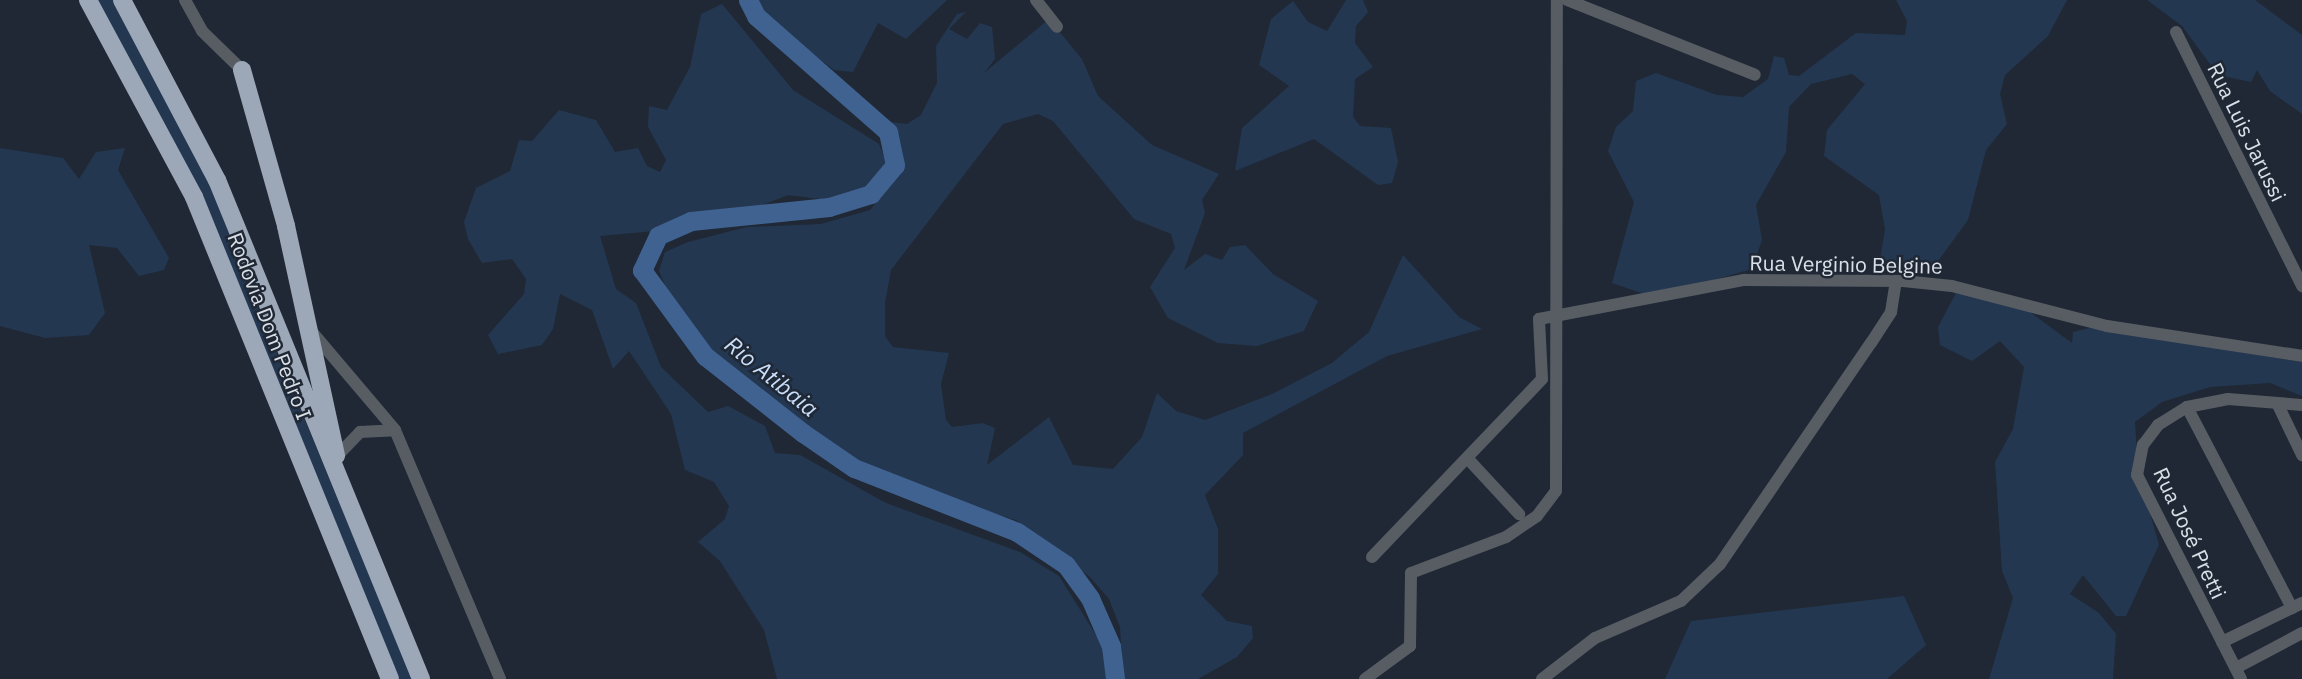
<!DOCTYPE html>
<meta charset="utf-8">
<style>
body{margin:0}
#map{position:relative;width:2302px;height:679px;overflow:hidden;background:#1f2834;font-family:"IBM Plex Sans",sans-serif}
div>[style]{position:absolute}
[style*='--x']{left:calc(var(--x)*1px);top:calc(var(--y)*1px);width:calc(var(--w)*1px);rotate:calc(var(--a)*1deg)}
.green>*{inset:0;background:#243751}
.river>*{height:19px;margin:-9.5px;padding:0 9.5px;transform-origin:9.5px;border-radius:9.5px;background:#406291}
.minor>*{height:12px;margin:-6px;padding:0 6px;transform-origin:6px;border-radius:6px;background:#585d64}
.highway>*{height:18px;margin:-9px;padding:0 9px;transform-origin:9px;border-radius:9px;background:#9ca7b7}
span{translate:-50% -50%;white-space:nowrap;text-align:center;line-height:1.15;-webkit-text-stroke:5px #1f2834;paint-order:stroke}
.street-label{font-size:21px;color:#dae0e8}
.water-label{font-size:23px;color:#c9defb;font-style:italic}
</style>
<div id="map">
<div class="green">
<i style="clip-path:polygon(97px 0,113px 0,229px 220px,253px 296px,413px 679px,398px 679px,240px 301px,216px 228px)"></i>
<i style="clip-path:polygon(758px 0,947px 0,906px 39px,878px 23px,853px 72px,834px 70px,773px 24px)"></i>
<i style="clip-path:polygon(1346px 0,1363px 0,1368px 12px,1356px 26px,1355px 43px,1373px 67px,1355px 79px,1353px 117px,1360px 126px,1391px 128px,1398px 162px,1392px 183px,1378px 185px,1314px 139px,1235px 171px,1242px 128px,1289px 86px,1259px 65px,1271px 19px,1293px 1px,1308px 22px,1327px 31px)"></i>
<i style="clip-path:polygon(1896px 0,2067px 0,2048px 36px,2005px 75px,2000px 94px,2007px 124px,1986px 150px,1968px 220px,1930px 272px,1906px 276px,1879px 266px,1885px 229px,1879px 195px,1824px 156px,1827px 130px,1865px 84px,1852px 74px,1811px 84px,1789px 107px,1786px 152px,1756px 205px,1762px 240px,1752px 269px,1653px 297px,1612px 283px,1634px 202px,1608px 151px,1616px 127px,1633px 111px,1636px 81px,1656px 73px,1717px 95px,1743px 97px,1768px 79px,1774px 56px,1784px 58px,1789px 75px,1799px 76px,1856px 33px,1905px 35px,1907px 21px)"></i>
<i style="clip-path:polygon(2147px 0,2255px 0,2302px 35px,2302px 114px,2270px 91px,2257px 70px,2251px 82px,2218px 75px,2182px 26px)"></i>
<i style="clip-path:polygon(722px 4px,793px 90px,879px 144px,886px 161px,876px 184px,843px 202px,788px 195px,742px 213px,685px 215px,655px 231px,600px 236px,616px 289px,636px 303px,661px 367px,708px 412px,728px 406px,765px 426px,775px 453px,800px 455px,886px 503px,1020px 552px,1059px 576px,1103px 646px,1106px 679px,777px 679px,764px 630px,720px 561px,698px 542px,725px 519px,729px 506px,714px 482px,685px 470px,671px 414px,629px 351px,613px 369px,592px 310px,560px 294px,553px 329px,542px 345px,498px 354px,488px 335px,524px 294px,526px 279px,512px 259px,482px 263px,468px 239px,464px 222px,476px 188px,510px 171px,519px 140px,532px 141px,559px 110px,596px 120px,615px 152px,638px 148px,647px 166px,660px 172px,666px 160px,648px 127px,649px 106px,667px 110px,690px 67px,701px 14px)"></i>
<i style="clip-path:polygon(966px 12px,949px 29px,967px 39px,980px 23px,992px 27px,995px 59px,984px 73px,1049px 19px,1082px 59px,1098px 96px,1152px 145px,1219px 174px,1202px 200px,1205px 213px,1184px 270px,1205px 254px,1222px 260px,1230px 247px,1245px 245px,1273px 274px,1318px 301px,1304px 331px,1257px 346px,1218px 343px,1168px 318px,1150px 287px,1175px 248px,1171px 234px,1134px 219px,1053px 121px,1038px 114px,1003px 124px,891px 270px,885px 303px,885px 336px,893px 347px,949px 353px,941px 384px,946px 420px,952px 427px,983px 423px,995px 428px,987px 465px,1049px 417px,1073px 465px,1113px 469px,1142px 437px,1157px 393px,1176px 411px,1205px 420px,1272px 394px,1332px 363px,1369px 332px,1403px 255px,1459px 317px,1482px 329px,1387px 356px,1243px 433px,1243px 455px,1205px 495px,1218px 529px,1218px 574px,1201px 595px,1227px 621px,1252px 626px,1253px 638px,1237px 657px,1198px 679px,1123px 679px,1120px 627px,1109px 599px,1090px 577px,1016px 520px,901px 487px,808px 439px,690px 348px,659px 271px,665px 252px,688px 242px,747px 227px,821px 224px,870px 210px,898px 175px,897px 146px,883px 121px,907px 124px,921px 115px,937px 83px,936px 46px,957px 14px)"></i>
<i style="clip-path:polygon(0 148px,63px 158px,79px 179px,96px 152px,125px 148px,118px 170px,169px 258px,164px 270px,139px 276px,117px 248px,89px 245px,105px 313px,89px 335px,45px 338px,0 326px)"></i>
<i style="clip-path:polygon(1956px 293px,2022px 306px,2072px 343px,2073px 332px,2089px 328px,2302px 362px,2302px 396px,2270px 383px,2210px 387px,2162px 402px,2135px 422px,2138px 471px,2159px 545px,2126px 616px,2116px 616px,2083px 575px,2070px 594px,2099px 613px,2116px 634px,2113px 679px,1989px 679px,2013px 598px,2002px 571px,1995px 462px,2013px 429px,2024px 367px,2000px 341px,1972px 361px,1940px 345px,1938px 327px)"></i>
<i style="clip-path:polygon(1904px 596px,1926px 645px,1887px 679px,1665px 679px,1691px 621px)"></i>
</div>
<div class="river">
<i style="--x:748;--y:0;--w:18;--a:63"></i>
<i style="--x:756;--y:16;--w:176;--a:41.3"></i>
<i style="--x:888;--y:132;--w:34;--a:78"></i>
<i style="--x:895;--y:165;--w:38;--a:130"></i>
<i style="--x:871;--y:194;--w:44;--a:162.8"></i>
<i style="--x:829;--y:207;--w:139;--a:174.2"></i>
<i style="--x:691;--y:221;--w:36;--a:156"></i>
<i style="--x:658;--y:236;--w:38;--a:115"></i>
<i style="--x:642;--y:270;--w:107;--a:53.8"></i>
<i style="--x:705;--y:356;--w:125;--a:38.2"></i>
<i style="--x:803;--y:433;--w:62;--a:34.5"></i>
<i style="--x:854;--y:468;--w:175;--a:21.4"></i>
<i style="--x:1017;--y:532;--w:59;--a:34"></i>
<i style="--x:1066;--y:565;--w:41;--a:54"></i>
<i style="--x:1090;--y:598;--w:52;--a:66.4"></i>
<i style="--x:1111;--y:646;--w:33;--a:83"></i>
</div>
<div class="minor">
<i style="--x:185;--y:0;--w:35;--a:61"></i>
<i style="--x:202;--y:31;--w:56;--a:44.3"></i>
<i style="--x:1036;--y:0;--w:34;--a:52"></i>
<i style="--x:1567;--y:0;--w:202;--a:21.7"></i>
<i style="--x:2176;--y:32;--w:284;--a:63.6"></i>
<i style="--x:312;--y:332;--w:128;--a:49.7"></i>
<i style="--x:395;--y:430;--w:270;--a:67.1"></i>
<i style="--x:2277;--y:403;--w:58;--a:64.3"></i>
<i style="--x:2187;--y:407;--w:227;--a:62.4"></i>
<i style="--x:336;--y:457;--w:35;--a:-46"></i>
<i style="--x:360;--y:432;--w:35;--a:-3"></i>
<i style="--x:1469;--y:460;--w:74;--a:47.2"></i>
<i style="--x:1372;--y:557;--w:246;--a:-46.3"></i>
<i style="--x:1542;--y:379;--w:60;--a:-92.9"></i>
<i style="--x:1539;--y:319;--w:209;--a:-10.8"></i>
<i style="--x:1744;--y:280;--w:159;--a:0.4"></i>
<i style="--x:1903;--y:281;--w:49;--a:5.8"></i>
<i style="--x:1952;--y:286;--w:160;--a:14.5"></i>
<i style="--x:2107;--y:326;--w:197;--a:8.7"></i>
<i style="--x:2222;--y:642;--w:89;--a:-26"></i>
<i style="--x:2236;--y:668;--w:75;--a:-27.9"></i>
<i style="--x:1365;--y:679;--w:56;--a:-36.3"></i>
<i style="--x:1410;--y:646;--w:73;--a:-89.2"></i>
<i style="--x:1411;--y:573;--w:102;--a:-20.8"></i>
<i style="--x:1506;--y:537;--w:37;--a:-34"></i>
<i style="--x:1537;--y:516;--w:31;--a:-53"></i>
<i style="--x:1556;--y:491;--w:491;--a:-89.9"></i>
<i style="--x:1542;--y:679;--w:67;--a:-37.7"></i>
<i style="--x:1595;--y:638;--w:94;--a:-23.3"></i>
<i style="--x:1681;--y:601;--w:54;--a:-43.5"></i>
<i style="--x:1720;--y:564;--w:268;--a:-55.7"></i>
<i style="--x:1871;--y:343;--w:37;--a:-57"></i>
<i style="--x:1891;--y:312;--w:31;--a:-81"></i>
<i style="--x:2241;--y:679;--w:229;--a:-117"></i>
<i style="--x:2137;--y:475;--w:31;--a:-79"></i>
<i style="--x:2143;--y:445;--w:25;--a:-53"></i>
<i style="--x:2158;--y:425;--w:34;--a:-32"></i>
<i style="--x:2187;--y:407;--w:42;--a:-11"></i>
<i style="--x:2228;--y:399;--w:74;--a:4.6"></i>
</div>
<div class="highway">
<i style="--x:88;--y:0;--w:224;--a:61.7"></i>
<i style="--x:194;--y:197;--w:520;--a:67.87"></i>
<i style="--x:122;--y:0;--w:204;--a:62.2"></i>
<i style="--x:217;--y:180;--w:539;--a:67.76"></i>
<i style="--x:242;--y:70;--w:162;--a:74.2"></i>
<i style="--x:286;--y:226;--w:235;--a:77.7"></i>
</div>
<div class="street-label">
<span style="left:2247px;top:132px;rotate:64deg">Rua Luis Jarussi</span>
<span style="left:1846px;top:264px;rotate:1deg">Rua Verginio Belgine</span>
<span style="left:270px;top:326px;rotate:69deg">Rodovia Dom Pedro I</span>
<span style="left:2190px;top:533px;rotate:65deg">Rua José Pretti</span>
</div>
<div class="water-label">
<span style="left:772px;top:376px;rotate:39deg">Rio Atibaia</span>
</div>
</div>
